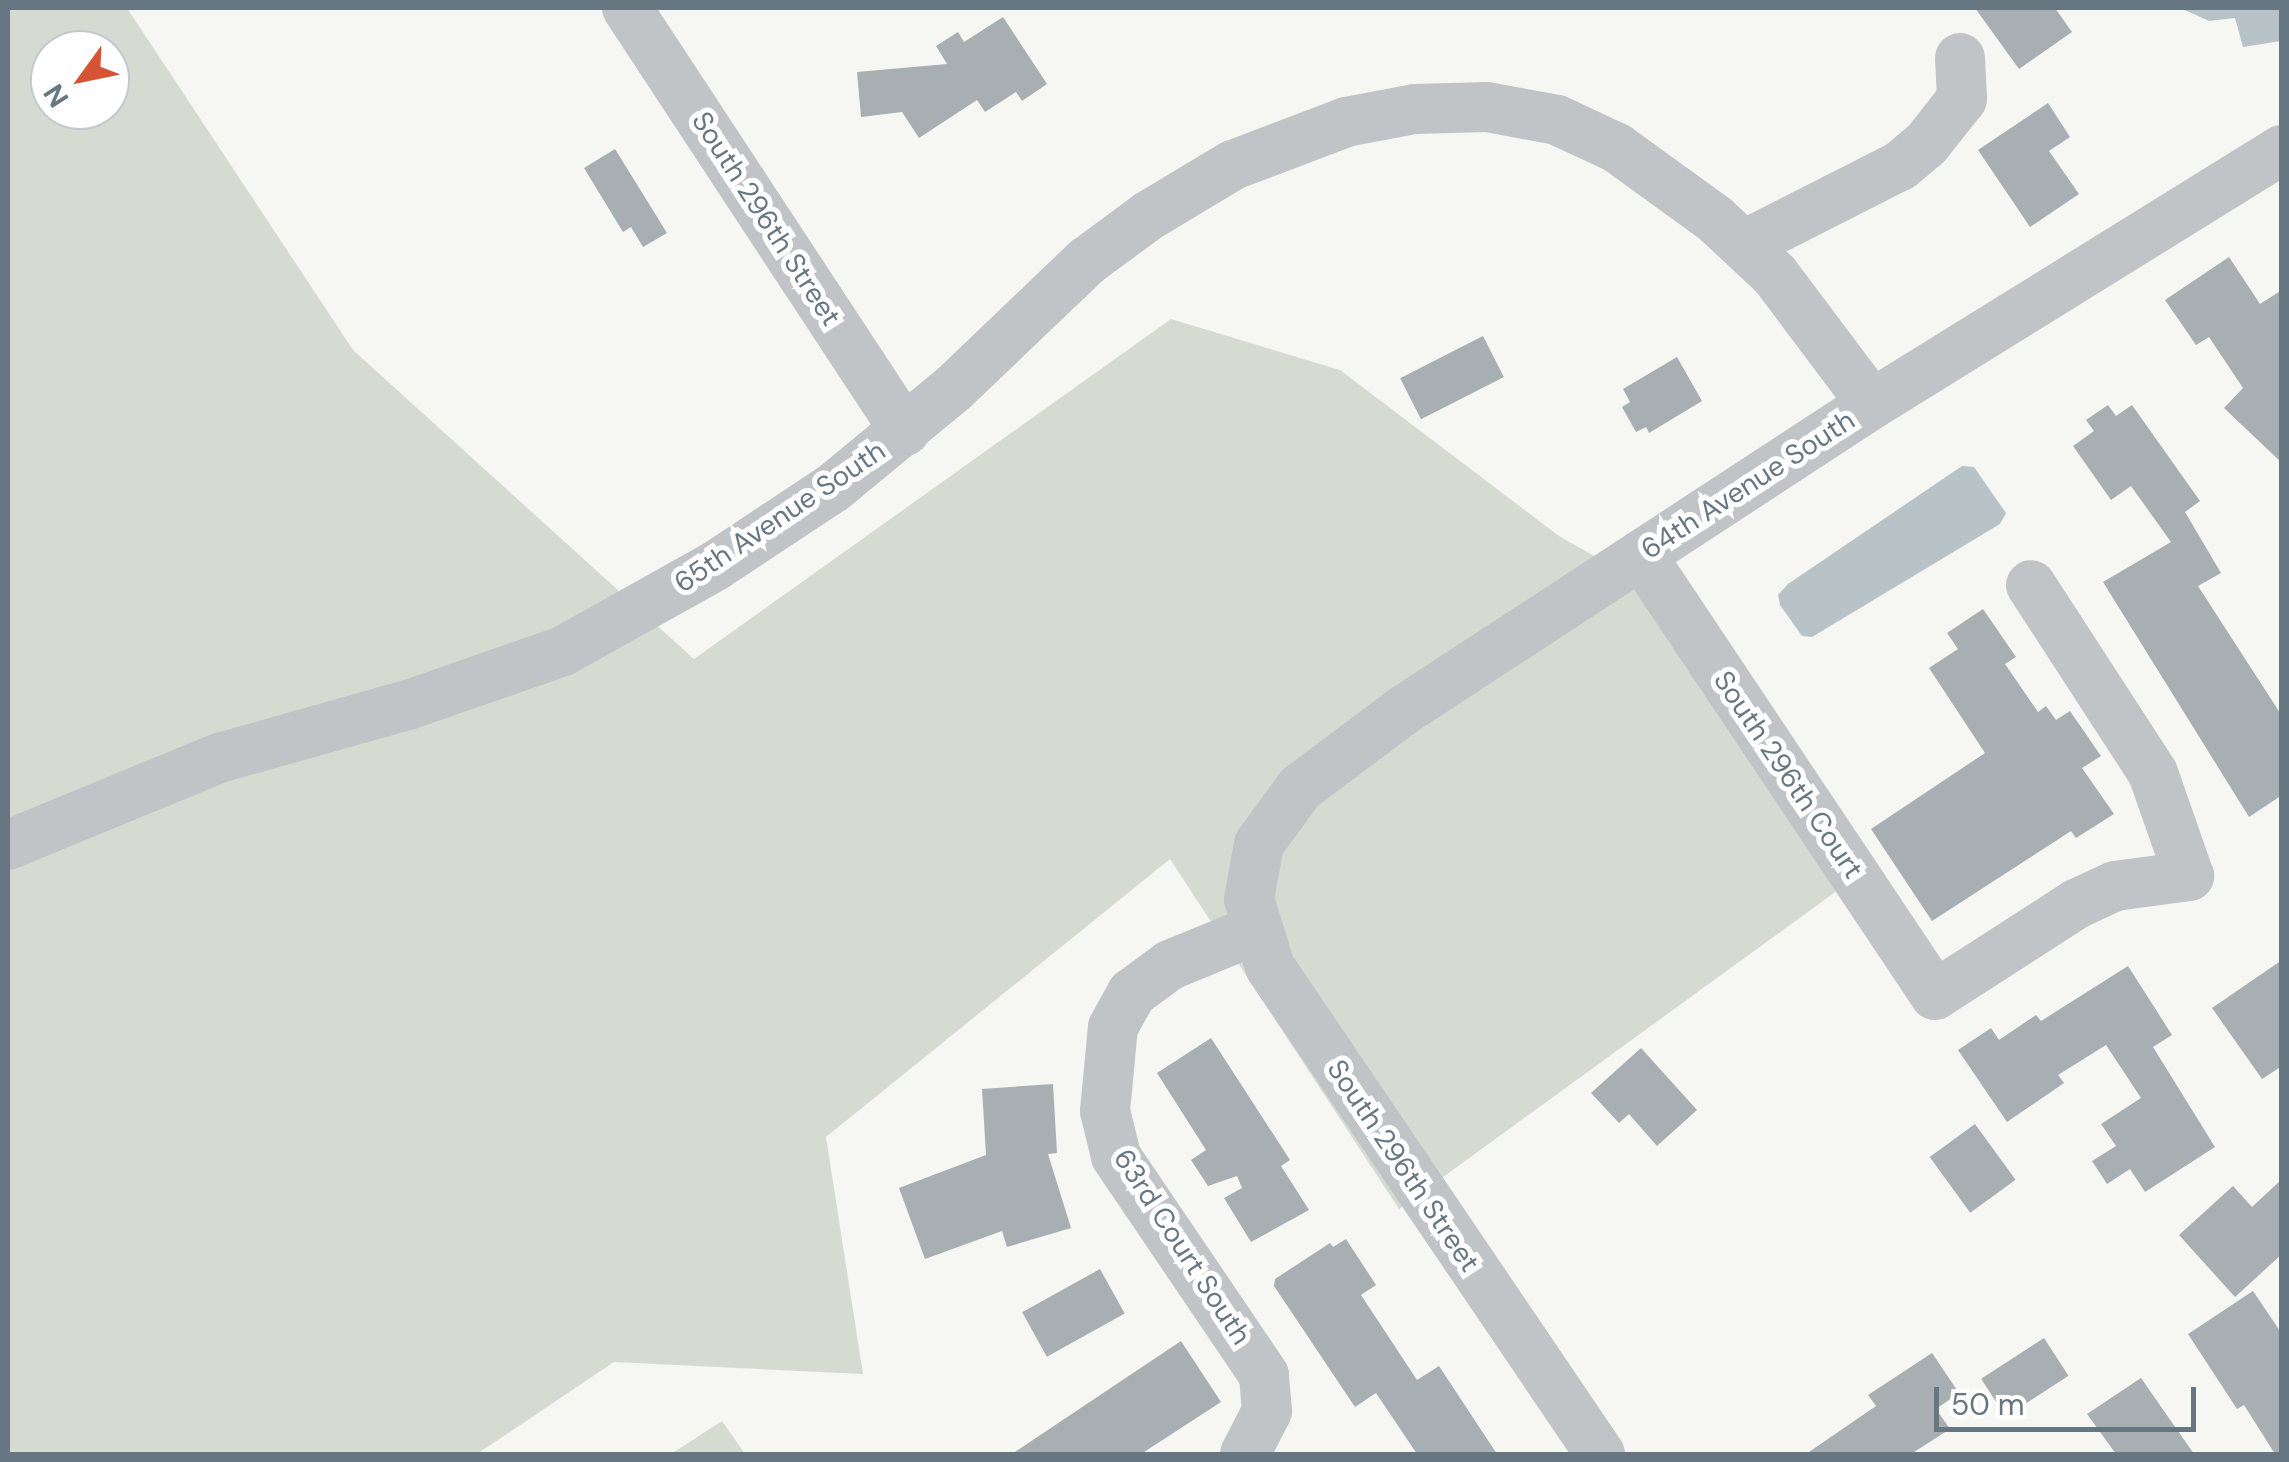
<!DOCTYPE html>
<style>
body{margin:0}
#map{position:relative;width:2289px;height:1462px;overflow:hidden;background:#f6f6f3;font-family:"DM Sans",sans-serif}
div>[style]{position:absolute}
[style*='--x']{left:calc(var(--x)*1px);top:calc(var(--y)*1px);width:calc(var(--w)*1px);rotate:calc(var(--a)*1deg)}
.green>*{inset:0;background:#d6dbd2}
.water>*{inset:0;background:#b7c3c6}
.building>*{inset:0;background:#a7afb3;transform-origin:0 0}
.minor>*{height:50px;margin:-25px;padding:0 25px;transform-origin:25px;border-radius:25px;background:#c0c4c7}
span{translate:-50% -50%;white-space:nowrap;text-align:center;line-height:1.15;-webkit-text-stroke:10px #fff;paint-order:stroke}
.street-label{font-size:28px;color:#677782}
.frame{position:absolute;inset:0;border:10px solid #677782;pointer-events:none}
.north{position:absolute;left:30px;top:30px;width:100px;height:100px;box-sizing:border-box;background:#fff;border:2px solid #c2c9cd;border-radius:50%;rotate:237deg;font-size:28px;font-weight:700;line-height:40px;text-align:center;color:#677782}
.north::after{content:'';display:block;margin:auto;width:35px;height:45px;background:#d65333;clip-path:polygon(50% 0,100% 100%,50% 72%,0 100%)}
.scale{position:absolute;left:1934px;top:1387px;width:262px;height:45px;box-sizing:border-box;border:5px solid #677782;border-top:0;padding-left:12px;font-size:30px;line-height:35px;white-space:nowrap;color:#677782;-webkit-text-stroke:8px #fff;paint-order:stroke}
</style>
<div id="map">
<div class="green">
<i style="clip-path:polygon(evenodd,8px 8px,127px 8px,353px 350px,694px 659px,1171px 319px,1340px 370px,1559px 536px,1619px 570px,1641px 555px,1856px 877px,1399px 1209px,1170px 859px,826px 1137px,863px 1374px,614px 1362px,477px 1454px,8px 1454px,8px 8px,50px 50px,110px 50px,110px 110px,50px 110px,50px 50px)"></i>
<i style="clip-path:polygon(722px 1421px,745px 1454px,671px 1454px)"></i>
</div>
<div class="water">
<i style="clip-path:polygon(2180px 8px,2281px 8px,2281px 41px,2243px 47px,2235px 18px,2209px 21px)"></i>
<i style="clip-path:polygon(1962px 466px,1974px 467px,2006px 513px,2000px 524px,1812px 637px,1802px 636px,1780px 605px,1778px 595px,1788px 584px)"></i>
</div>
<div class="building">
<i style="clip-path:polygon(1975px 8px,2055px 8px,2072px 32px,2019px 69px)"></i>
<i style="clip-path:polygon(1003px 17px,1047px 84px,1022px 101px,1016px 92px,985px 112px,977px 100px,919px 138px,902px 112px,861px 117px,857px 72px,947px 64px,936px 46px,958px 32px,964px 42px)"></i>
<i style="clip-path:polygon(2048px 103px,2070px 137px,2049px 151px,2079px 194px,2030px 227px,1978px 150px)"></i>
<i style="clip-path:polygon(615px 149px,667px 233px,643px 247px,631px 227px,623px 232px,584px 168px)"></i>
<i style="clip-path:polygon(2229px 257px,2260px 304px,2282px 290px,2282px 463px,2224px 408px,2243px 388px,2209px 337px,2196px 345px,2165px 300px)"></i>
<i style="left:1483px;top:336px;width:46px;height:93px;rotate:63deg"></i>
<i style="clip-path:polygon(1677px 357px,1702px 401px,1649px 433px,1646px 427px,1636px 432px,1622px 407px,1630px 402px,1623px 389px)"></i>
<i style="clip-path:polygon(2108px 405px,2116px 416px,2132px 405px,2200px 501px,2185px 512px,2221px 573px,2198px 586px,2282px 716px,2282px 795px,2249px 817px,2103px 582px,2171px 542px,2131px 486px,2111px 500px,2073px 446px,2094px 431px,2086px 420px)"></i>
<i style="clip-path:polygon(1983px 609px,2016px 657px,2005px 664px,2038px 712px,2046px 706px,2056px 720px,2070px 711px,2101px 756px,2082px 768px,2114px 814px,2076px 838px,2071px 831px,1932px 921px,1871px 829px,1985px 753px,1929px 668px,1958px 649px,1947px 633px)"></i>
<i style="clip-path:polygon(2282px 960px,2282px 1066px,2262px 1079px,2212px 1008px)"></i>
<i style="clip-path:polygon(2128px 966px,2172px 1035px,2153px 1047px,2215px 1147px,2145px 1192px,2130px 1169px,2107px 1184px,2092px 1161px,2116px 1146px,2101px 1124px,2141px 1098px,2106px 1045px,2058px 1075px,2064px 1083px,2007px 1122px,1958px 1050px,1991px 1028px,1999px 1040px,2036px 1015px,2041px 1021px)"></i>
<i style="clip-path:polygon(1211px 1038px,1290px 1160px,1281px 1166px,1309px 1210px,1251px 1242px,1224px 1198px,1242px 1188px,1237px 1176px,1208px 1186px,1191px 1160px,1206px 1150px,1157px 1073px)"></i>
<i style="clip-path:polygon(1641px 1048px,1697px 1110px,1657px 1146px,1629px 1114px,1619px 1123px,1591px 1093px)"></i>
<i style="clip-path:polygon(1053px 1084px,1057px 1153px,1048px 1154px,1071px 1228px,1007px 1247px,1002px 1231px,925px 1259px,899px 1188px,986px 1155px,982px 1089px)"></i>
<i style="left:1975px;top:1124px;width:69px;height:56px;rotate:54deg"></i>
<i style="clip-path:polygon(2282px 1179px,2282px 1254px,2235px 1297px,2179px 1235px,2233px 1186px,2252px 1207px)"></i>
<i style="clip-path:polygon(1346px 1239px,1376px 1285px,1361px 1295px,1417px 1380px,1439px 1366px,1497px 1454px,1417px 1454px,1376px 1393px,1355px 1407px,1274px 1286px,1275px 1279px,1330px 1243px,1333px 1247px)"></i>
<i style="left:1100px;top:1269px;width:51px;height:89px;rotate:61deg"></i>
<i style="clip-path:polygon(2253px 1291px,2282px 1334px,2282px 1454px,2275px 1454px,2244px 1405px,2237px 1409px,2188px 1334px)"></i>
<i style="left:2044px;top:1338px;width:45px;height:75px;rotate:57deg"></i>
<i style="clip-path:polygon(1181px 1341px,1221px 1402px,1141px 1454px,1012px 1454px)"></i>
<i style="clip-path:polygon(1932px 1353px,1959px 1393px,1936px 1409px,1950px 1429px,1911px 1454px,1806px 1454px,1876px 1406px,1868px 1395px)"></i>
<i style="clip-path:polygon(2141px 1378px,2194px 1454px,2116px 1454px,2087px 1414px)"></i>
</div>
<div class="minor">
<i style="--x:627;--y:8;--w:506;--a:56.69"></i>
<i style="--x:1744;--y:245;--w:175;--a:-26.9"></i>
<i style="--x:1900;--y:166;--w:35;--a:-40"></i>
<i style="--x:1927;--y:143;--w:56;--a:-51.5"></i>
<i style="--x:1962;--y:99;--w:41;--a:-92.8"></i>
<i style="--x:1641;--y:555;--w:529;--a:56.25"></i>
<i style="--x:1935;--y:995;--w:168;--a:-32.8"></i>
<i style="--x:2076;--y:904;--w:43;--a:-24.8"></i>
<i style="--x:2115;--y:886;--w:75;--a:-7.7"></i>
<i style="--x:2189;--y:876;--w:109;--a:-109.3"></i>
<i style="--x:2153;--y:773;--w:224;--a:-123"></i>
<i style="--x:8;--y:845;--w:228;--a:-22.4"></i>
<i style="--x:219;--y:758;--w:199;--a:-15.7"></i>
<i style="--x:411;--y:704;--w:161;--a:-19.2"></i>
<i style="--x:563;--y:651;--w:174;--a:-29.2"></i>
<i style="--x:715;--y:566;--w:141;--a:-33.5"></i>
<i style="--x:833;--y:488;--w:157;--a:-39.6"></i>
<i style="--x:954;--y:388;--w:184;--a:-43.7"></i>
<i style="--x:1087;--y:261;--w:76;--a:-36.4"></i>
<i style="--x:1148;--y:216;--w:99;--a:-31"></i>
<i style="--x:1233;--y:165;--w:121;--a:-20.8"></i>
<i style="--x:1346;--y:122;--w:70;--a:-10.7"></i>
<i style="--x:1415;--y:109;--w:72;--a:-1.6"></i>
<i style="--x:1487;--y:107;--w:71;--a:10.5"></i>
<i style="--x:1557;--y:120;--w:66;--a:25"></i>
<i style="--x:1617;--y:148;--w:121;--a:35.9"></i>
<i style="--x:1715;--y:219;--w:82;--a:43"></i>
<i style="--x:1775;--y:275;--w:161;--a:53.1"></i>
<i style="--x:1245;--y:1454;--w:48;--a:-62.9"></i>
<i style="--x:1267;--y:1411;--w:36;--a:-95"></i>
<i style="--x:1264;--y:1375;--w:264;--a:-124.1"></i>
<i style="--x:1116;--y:1156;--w:46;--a:-103.7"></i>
<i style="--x:1105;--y:1111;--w:84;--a:-84.6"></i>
<i style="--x:1113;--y:1027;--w:39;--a:-61"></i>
<i style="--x:1132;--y:993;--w:47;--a:-36.4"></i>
<i style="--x:1170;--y:965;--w:90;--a:-22.3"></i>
<i style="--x:1600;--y:1454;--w:588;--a:-124.12"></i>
<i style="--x:1270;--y:967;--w:71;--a:-107.2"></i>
<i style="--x:1249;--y:899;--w:56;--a:-79.7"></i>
<i style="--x:1259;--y:844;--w:69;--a:-53.8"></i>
<i style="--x:1300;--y:788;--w:130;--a:-36.9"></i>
<i style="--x:1404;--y:710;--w:559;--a:-33.18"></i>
<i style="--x:1872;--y:404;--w:482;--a:-31.8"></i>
</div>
<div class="street-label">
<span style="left:766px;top:219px;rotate:57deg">South 296th Street</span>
<span style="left:1748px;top:485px;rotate:-33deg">64th Avenue South</span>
<span style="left:780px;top:517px;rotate:-34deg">65th Avenue South</span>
<span style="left:1788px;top:775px;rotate:56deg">South 296th Court</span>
<span style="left:1403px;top:1166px;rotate:56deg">South 296th Street</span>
<span style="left:1182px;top:1247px;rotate:57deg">63rd Court South</span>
</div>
<div class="frame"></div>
<div class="north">N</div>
<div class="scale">50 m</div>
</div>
